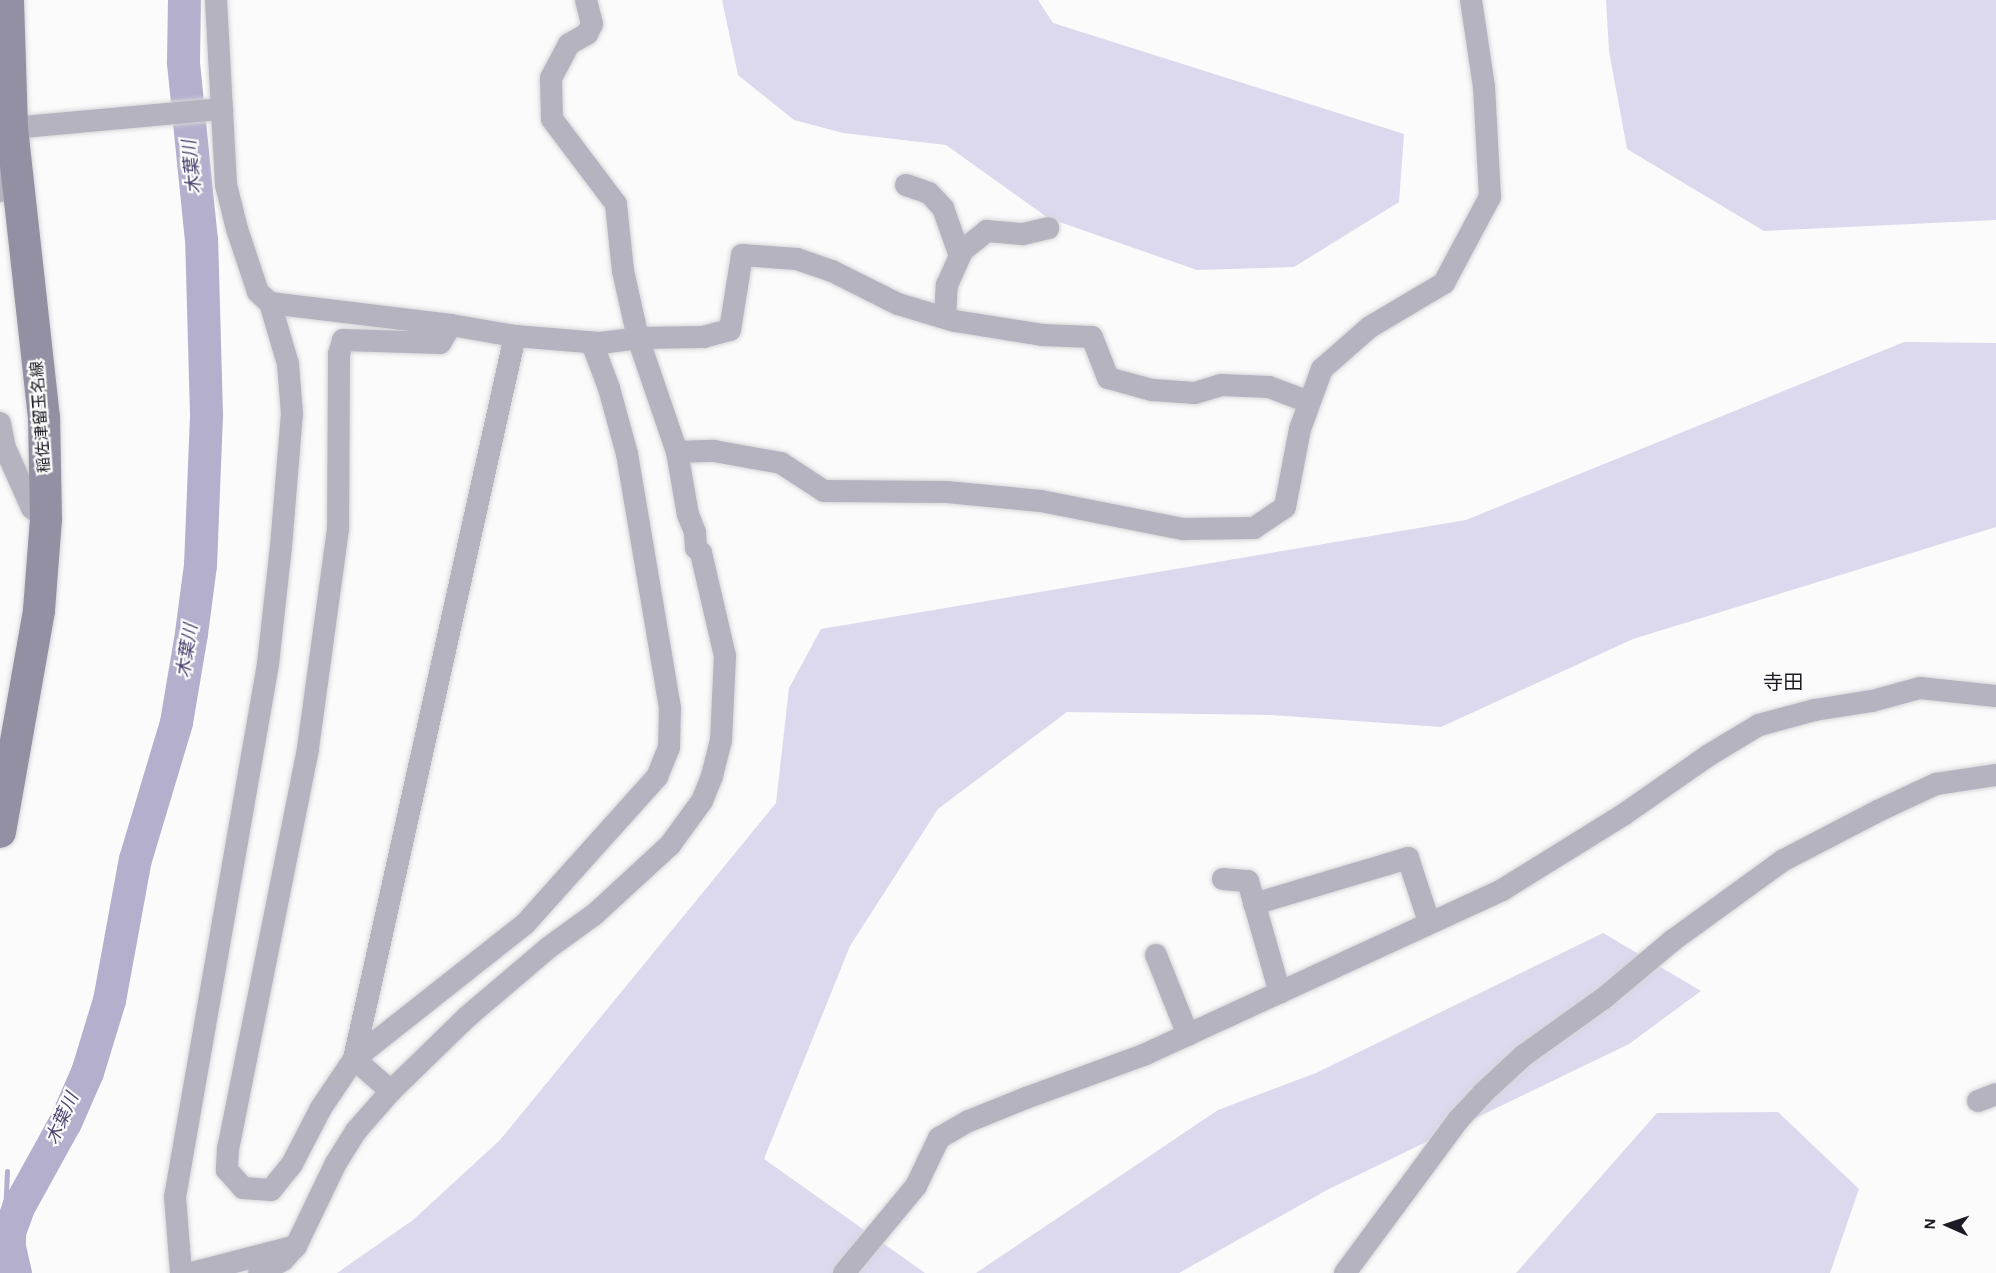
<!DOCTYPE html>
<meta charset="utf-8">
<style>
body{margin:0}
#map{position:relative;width:1996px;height:1273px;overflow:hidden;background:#fbfbfb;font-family:"Alegreya Sans","Noto Sans JP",sans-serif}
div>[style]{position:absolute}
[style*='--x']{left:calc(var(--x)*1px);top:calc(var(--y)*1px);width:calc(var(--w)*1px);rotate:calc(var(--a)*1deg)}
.green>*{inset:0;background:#dcd8ee}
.stream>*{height:5px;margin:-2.5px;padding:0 2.5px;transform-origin:2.5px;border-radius:2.5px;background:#b5afce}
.river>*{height:33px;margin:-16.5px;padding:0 16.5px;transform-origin:16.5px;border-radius:16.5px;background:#b5afce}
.roads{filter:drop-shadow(0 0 2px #d7d7d9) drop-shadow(0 0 2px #d7d7d9)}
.street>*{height:22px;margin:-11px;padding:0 11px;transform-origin:11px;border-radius:11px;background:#b5b3c0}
.secondary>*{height:32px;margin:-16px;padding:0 16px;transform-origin:16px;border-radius:16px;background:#9390a4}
span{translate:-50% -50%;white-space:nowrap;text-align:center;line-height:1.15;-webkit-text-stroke:4.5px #fbfbfb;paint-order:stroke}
.street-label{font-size:16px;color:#1c1a24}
.water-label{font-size:18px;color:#4e4370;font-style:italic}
.quarter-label{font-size:20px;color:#1c1a24}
.north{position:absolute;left:1918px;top:1195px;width:60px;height:60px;-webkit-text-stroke:4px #fbfbfb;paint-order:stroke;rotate:273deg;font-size:16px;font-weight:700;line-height:24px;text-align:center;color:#1c1a24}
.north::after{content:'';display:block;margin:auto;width:21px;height:27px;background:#1c1a24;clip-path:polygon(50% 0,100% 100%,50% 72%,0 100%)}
</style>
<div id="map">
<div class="green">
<i style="clip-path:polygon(722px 0,1038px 0,1053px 23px,1404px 134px,1399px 202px,1294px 267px,1197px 270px,1048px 218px,946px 145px,843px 133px,794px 120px,738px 75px)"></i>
<i style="clip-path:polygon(1606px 0,1996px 0,1996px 220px,1764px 231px,1627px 149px,1609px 51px)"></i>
<i style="clip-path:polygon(1904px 342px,1996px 343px,1996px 527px,1633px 639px,1441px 727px,1271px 715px,1067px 712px,938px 809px,850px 946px,764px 1159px,925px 1273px,337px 1273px,413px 1220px,500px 1140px,776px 803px,789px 688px,821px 629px,1466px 520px)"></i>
<i style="clip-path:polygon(1603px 933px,1701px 991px,1629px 1044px,1327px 1190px,1179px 1273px,976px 1273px,1218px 1110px,1316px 1073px)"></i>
<i style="clip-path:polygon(1778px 1112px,1859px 1189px,1830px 1273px,1516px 1273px,1657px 1113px)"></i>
</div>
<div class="stream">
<i style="--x:7;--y:1171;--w:44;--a:92.6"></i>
<i style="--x:5;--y:1215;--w:33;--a:83"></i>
</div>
<div class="river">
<i style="--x:15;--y:1273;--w:26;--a:-103"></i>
<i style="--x:9;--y:1248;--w:16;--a:-90"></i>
<i style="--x:9;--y:1232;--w:27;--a:-70"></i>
<i style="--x:18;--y:1207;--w:97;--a:-61.1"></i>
<i style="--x:65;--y:1122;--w:55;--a:-66.3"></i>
<i style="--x:87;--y:1072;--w:75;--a:-73"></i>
<i style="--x:109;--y:1000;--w:143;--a:-79.6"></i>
<i style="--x:135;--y:859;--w:143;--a:-73.3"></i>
<i style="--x:176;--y:722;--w:90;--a:-80.4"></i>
<i style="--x:191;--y:633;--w:69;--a:-82.5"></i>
<i style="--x:200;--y:565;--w:151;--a:-87.7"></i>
<i style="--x:206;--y:414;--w:174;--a:-91.6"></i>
<i style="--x:201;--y:240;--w:179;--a:-95.8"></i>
<i style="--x:183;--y:62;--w:62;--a:-89.1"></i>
</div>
<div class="roads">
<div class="street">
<i style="--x:216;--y:0;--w:185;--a:86.9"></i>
<i style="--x:226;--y:185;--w:45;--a:76"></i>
<i style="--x:237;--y:229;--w:66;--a:71.6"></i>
<i style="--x:258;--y:292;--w:16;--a:43"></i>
<i style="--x:270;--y:303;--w:182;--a:6.9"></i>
<i style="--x:451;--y:325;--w:65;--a:9.8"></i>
<i style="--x:515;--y:336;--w:85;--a:4.7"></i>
<i style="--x:600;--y:343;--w:38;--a:-7"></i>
<i style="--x:638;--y:338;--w:65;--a:-0.9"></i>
<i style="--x:703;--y:337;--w:28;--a:-15"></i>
<i style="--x:730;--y:330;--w:76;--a:-80.9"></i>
<i style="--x:742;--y:255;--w:55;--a:4.2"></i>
<i style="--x:797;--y:259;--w:37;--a:19"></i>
<i style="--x:832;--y:271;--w:74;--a:26.6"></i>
<i style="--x:898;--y:304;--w:59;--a:16.6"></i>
<i style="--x:955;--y:321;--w:88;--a:9.1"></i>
<i style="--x:1042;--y:335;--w:50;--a:2.3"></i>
<i style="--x:1092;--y:337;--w:44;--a:68.7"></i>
<i style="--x:1108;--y:378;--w:46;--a:15.3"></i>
<i style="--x:1152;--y:390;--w:43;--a:4"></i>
<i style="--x:1195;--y:393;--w:27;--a:-17"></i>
<i style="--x:1221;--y:385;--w:48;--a:2.4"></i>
<i style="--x:1269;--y:387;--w:43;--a:20.6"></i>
<i style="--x:12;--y:128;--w:211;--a:-5.2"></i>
<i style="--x:906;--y:185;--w:24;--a:19"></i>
<i style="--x:929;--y:193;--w:21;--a:47"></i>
<i style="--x:943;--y:208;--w:51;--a:70.5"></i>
<i style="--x:0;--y:191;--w:37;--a:-76"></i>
<i style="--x:945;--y:318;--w:33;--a:-87"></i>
<i style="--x:947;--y:285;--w:37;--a:-66"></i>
<i style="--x:962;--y:251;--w:32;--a:-39"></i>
<i style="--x:987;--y:231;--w:36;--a:5"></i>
<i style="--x:1023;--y:234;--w:26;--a:-13"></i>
<i style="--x:451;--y:325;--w:21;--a:121"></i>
<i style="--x:440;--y:343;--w:97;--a:-178.2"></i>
<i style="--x:343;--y:340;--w:15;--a:106"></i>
<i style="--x:339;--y:354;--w:175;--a:90.3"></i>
<i style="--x:338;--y:529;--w:222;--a:97.8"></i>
<i style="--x:308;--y:749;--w:407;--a:101.3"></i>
<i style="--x:228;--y:1148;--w:22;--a:93"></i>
<i style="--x:227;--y:1170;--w:24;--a:48"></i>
<i style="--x:243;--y:1188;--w:28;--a:4"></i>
<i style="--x:271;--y:1190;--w:33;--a:-51"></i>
<i style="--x:292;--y:1164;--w:63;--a:-62.6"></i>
<i style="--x:321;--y:1108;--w:59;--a:-56"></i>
<i style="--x:354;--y:1059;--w:218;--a:-38.3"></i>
<i style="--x:525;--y:924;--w:198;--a:-48.1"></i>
<i style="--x:657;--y:777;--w:31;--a:-68"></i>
<i style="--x:669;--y:748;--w:40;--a:-88.6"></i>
<i style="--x:670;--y:708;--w:258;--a:-99.6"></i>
<i style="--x:627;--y:454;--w:68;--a:-105.3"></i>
<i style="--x:609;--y:388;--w:48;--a:-110.7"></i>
<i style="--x:0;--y:423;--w:25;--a:79"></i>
<i style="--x:5;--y:448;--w:66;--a:65.8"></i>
<i style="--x:32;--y:508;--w:18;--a:38"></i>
<i style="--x:677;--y:452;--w:37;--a:-2"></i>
<i style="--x:714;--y:451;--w:68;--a:10.2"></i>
<i style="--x:781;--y:463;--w:51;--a:33.1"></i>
<i style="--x:824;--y:491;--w:123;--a:0.5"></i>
<i style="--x:947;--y:492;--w:94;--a:5.5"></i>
<i style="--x:1041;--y:501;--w:145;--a:11.2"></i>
<i style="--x:1183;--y:529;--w:71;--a:-0.8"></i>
<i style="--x:1254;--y:528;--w:37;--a:-34"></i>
<i style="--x:1285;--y:507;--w:79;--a:-79.1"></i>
<i style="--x:1300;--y:429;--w:64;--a:-69.9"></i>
<i style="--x:1322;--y:369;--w:64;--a:-41.2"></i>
<i style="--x:1370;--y:327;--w:86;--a:-30.7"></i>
<i style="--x:1444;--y:283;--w:98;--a:-61.9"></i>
<i style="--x:1490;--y:197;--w:110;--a:-93.1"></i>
<i style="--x:1484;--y:87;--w:88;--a:-98.5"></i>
<i style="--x:1223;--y:879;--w:25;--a:5"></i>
<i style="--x:1248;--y:881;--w:116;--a:74.1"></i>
<i style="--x:1254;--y:904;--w:161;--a:-16.6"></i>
<i style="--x:1408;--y:858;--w:67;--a:71.8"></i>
<i style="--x:1156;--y:955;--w:86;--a:68.2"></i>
<i style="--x:391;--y:1091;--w:49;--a:-139.1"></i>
<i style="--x:354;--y:1059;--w:741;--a:-77.45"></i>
<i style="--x:1978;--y:1101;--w:19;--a:-21"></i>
<i style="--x:181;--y:1273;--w:76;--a:-94.5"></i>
<i style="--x:175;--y:1197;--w:541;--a:-80.1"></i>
<i style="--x:268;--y:664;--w:118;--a:-83.7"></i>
<i style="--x:281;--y:547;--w:133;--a:-85.3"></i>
<i style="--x:292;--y:414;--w:50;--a:-94.6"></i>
<i style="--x:288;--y:364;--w:64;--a:-106.4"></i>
<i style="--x:192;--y:1273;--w:103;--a:-14.6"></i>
<i style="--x:259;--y:1273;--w:27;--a:-28"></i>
<i style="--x:283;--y:1260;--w:19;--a:-47"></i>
<i style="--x:296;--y:1246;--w:92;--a:-64.3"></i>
<i style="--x:336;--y:1163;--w:38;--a:-58"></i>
<i style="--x:356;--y:1131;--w:53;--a:-48.8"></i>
<i style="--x:391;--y:1091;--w:106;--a:-44.2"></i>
<i style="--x:467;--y:1017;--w:106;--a:-40.4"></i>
<i style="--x:548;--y:948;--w:58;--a:-35.9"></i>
<i style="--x:595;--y:914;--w:102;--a:-42.6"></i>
<i style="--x:670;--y:845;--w:54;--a:-54"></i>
<i style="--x:702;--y:801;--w:27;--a:-68"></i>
<i style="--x:712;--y:776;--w:36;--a:-76"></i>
<i style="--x:721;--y:741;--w:85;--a:-87.3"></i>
<i style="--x:725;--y:656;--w:106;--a:-103.1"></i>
<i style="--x:701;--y:553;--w:7;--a:-135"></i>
<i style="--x:696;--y:548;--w:16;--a:-94"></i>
<i style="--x:695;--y:532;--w:18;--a:-112"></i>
<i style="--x:688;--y:515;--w:64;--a:-99.9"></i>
<i style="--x:677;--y:452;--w:120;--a:-108.9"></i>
<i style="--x:638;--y:338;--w:69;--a:-102.6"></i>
<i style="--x:623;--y:271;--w:67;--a:-96"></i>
<i style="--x:616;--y:204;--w:106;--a:-127"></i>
<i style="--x:552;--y:119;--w:41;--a:-91.4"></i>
<i style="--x:551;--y:78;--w:38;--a:-62"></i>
<i style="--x:569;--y:44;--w:21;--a:-29"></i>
<i style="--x:587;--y:34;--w:11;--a:-63"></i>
<i style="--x:592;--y:24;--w:25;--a:-104"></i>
<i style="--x:844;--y:1273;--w:113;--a:-50.4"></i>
<i style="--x:916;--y:1186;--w:53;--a:-64.4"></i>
<i style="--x:939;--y:1138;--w:34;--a:-30"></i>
<i style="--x:969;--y:1121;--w:61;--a:-22"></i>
<i style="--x:1026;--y:1098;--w:128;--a:-20.1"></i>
<i style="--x:1146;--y:1054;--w:392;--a:-24.7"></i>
<i style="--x:1502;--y:890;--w:142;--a:-31.8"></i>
<i style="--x:1623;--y:815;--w:105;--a:-34.9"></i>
<i style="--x:1709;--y:755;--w:58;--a:-31"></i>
<i style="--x:1759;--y:725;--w:58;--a:-15"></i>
<i style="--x:1815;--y:710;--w:58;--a:-9"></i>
<i style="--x:1872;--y:701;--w:50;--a:-15.2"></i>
<i style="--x:1920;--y:688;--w:76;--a:6"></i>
<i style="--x:1345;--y:1273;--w:192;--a:-53.5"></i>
<i style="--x:1459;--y:1119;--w:35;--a:-47"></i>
<i style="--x:1483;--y:1093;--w:54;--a:-42.8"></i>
<i style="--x:1523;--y:1056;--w:100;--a:-35.6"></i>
<i style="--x:1604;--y:998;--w:89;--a:-40"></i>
<i style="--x:1672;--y:941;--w:136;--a:-36"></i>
<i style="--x:1782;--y:861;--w:108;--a:-27.5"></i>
<i style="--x:1878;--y:811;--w:64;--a:-25"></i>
<i style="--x:1936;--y:784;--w:61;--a:-8.5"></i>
</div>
<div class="secondary">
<i style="--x:0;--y:832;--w:225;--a:-80"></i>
<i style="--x:39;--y:610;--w:91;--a:-85.6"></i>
<i style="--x:46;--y:519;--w:101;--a:-91.1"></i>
<i style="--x:44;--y:418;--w:292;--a:-96.3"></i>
<i style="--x:12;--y:128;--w:128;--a:-91.8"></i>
</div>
</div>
<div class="street-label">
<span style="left:41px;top:417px;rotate:-94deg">稲佐津留玉名線</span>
</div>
<div class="water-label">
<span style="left:193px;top:167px;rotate:-96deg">木葉川</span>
<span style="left:188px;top:651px;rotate:-81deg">木葉川</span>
<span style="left:63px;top:1119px;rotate:-66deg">木葉川</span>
</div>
<div class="quarter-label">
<span style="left:1783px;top:683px">寺田</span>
</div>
<div class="north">N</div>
</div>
